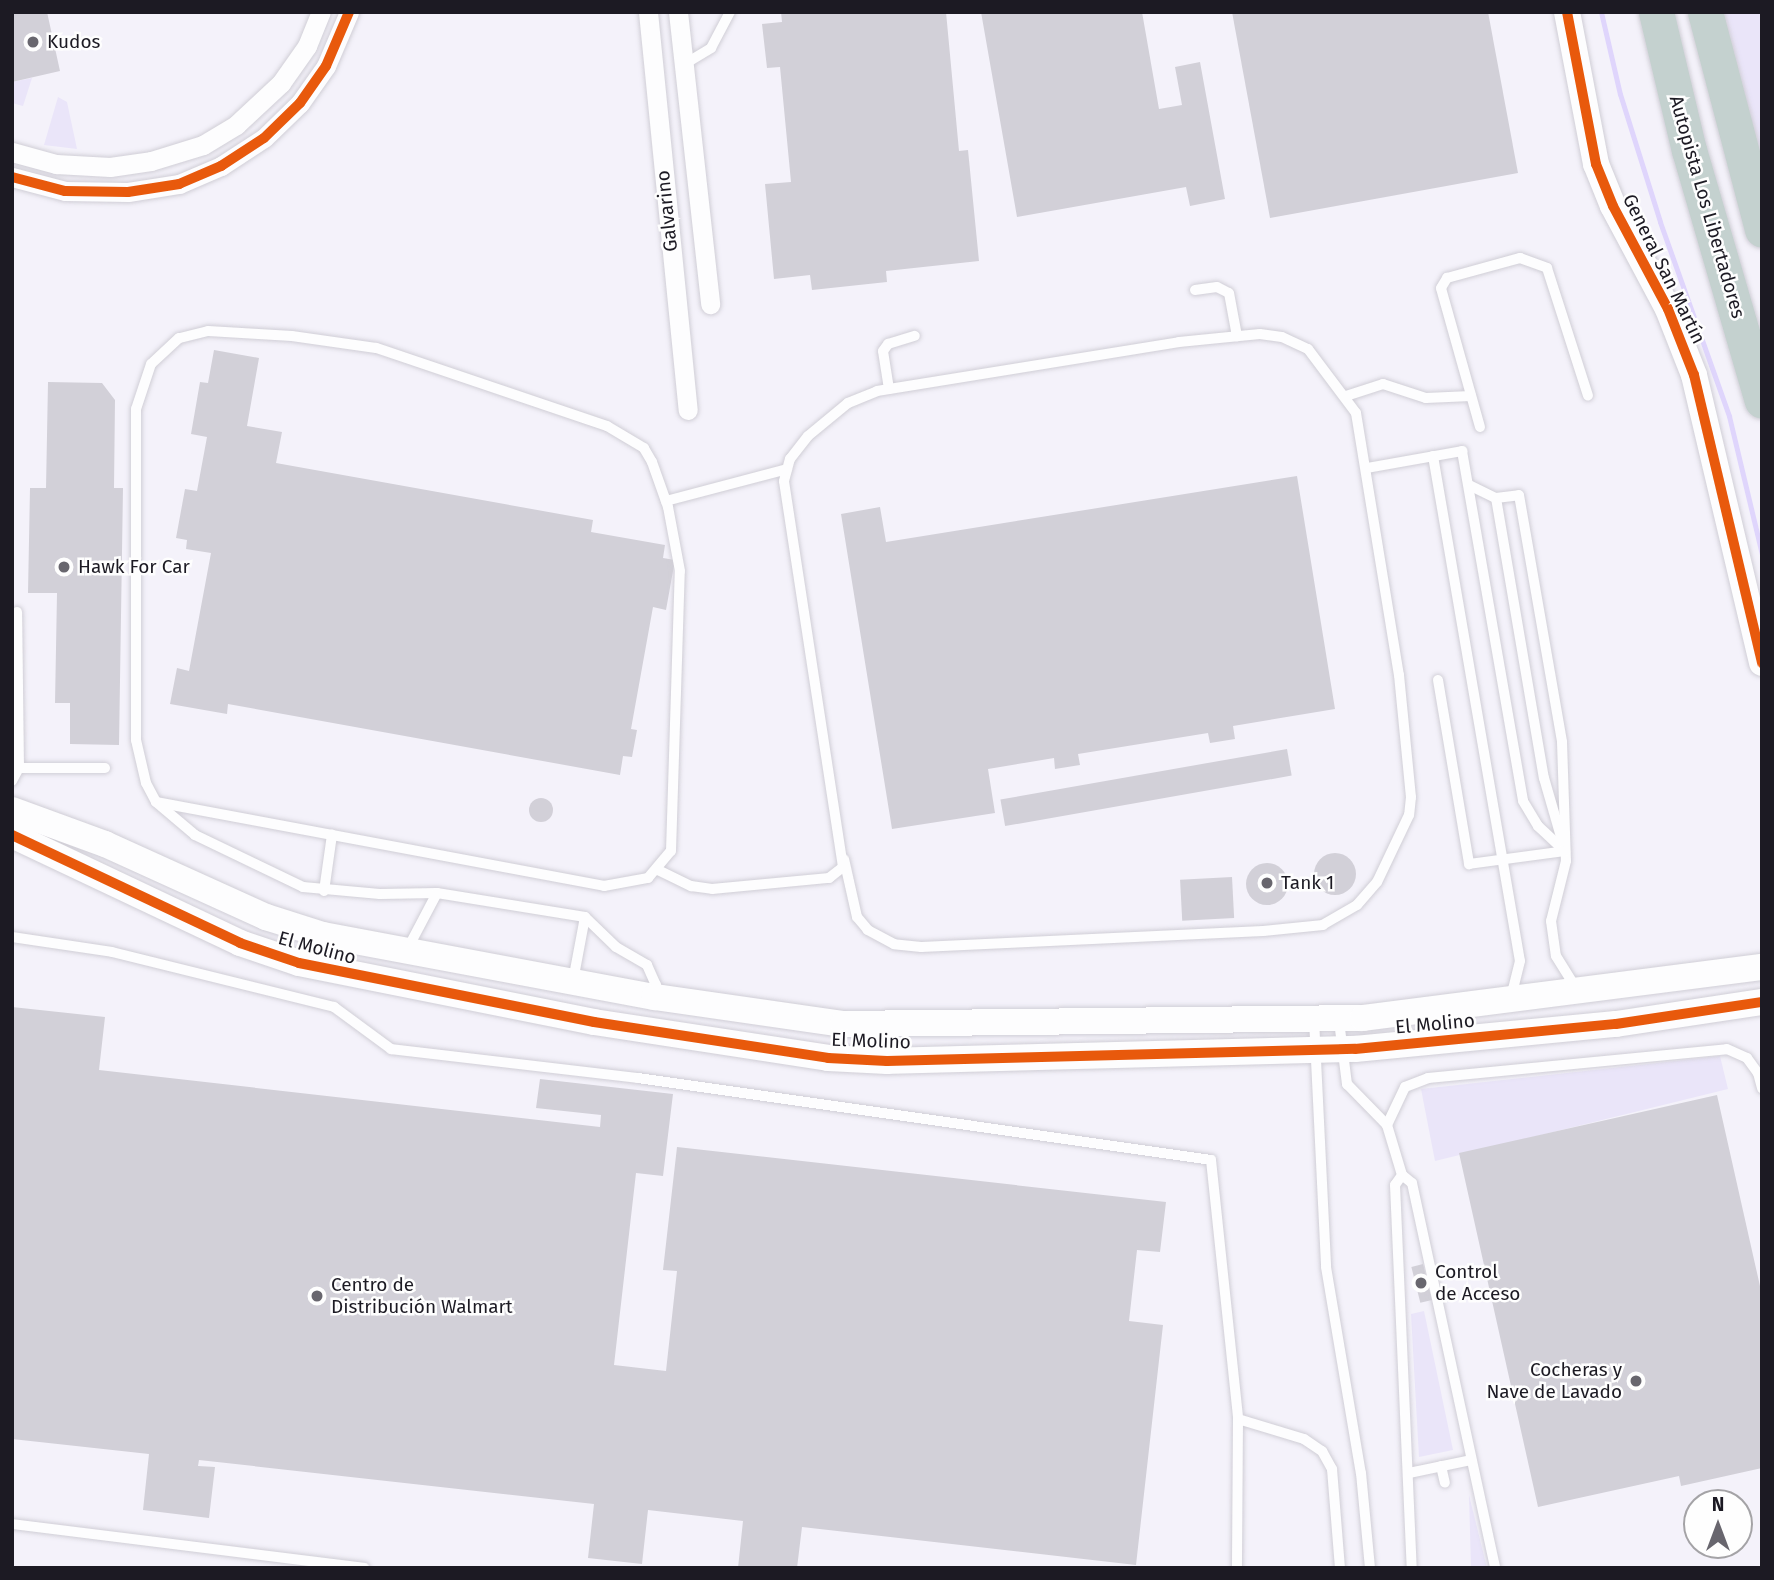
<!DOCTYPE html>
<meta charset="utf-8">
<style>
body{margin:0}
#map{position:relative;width:1774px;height:1580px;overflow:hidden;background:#f4f2fa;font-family:"Fira Sans",sans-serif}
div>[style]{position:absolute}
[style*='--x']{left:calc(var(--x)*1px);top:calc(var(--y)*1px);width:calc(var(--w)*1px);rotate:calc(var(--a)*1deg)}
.green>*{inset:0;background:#eae5f9}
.stream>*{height:5px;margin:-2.5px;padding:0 2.5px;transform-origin:2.5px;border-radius:2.5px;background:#dfd5fc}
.building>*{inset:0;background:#d2d0d8;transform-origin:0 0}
.round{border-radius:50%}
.roads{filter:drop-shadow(0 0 2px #d0ced6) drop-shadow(0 0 2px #d0ced6)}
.lane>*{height:10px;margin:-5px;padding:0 5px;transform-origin:5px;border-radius:5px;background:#fdfdfe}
.street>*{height:19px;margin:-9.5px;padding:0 9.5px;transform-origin:9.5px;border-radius:9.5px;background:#fdfdfe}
.secondary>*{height:26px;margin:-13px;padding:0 13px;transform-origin:13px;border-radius:13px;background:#fdfdfe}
.highway>*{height:35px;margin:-17.5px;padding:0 17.5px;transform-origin:17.5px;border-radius:17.5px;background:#c4d1cf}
.cycleway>*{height:10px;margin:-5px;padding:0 5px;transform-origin:5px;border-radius:5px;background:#e8590c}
.dots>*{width:19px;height:19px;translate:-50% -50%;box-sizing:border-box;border:4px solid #fefefe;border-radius:50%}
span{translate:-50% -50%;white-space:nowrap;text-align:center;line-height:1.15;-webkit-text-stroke:5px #fefefe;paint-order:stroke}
.poi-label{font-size:19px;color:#1c1a23}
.left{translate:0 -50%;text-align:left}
.right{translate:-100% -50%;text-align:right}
.street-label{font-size:19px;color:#1c1a23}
.frame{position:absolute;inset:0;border:14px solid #1c1a23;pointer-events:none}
.north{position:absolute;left:1683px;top:1489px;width:70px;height:70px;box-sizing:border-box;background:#fefefe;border:2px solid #a4a3a6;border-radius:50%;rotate:0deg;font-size:19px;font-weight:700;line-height:28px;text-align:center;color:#1c1a23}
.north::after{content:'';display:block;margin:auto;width:24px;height:32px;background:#68666e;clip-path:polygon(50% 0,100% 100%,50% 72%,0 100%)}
</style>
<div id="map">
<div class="green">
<i style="clip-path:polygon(1716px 12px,1762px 12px,1762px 186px)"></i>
<i style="clip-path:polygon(32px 78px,23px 106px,12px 103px,12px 82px)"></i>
<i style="clip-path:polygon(58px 97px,67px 102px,77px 149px,44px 145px)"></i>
<i style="clip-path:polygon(1720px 1056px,1728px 1089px,1435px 1161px,1421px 1089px)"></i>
<i style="clip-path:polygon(1424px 1311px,1453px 1450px,1419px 1457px,1411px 1314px)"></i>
<i style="clip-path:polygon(1469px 1495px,1487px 1568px,1471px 1568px)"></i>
</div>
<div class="stream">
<i style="--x:1601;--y:12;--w:84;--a:77"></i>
<i style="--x:1620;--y:94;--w:134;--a:72.6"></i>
<i style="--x:1660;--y:222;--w:206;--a:70.4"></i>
<i style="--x:1729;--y:416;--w:142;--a:76.6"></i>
</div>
<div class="building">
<i style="clip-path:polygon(12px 12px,47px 12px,60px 71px,12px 82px)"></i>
<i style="clip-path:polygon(781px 12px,946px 12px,959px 151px,968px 150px,979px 261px,886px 271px,887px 282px,812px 290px,810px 275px,774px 279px,765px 184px,791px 182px,780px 67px,767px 68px,762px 24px,782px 22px)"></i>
<i style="clip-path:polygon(981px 12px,1142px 12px,1159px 109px,1182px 105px,1175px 67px,1200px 62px,1225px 199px,1190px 206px,1186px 187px,1017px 217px)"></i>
<i style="clip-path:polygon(1232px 12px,1488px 12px,1518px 173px,1270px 218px)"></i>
<i style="clip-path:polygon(214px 350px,259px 358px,247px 426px,282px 432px,276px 463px,593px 520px,591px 532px,665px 545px,663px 558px,675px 560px,666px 610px,653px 607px,631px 729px,637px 730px,632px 757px,623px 756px,620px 775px,228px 704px,227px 714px,170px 704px,177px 668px,189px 671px,211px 553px,186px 549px,187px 540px,176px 538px,185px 489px,197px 491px,207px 437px,191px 434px,200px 382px,208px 383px)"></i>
<i style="clip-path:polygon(48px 382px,102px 383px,115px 400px,114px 488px,123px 488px,119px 745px,70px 744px,70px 703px,55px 703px,57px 593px,28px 593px,30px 488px,46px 488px)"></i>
<i style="clip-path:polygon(1297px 476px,1335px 709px,1233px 726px,1235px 739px,1210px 743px,1208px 733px,1078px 754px,1080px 765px,1055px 769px,1054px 758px,988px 769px,995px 813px,892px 829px,841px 514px,880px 507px,886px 542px)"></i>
<i style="left:1287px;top:749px;width:27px;height:291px;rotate:80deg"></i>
<i class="round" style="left:529px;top:798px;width:24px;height:24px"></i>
<i class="round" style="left:1314px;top:853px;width:42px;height:42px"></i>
<i class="round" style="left:1246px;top:863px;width:42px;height:42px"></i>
<i style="left:1232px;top:877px;width:41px;height:52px;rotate:87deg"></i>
<i style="clip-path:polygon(12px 1007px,105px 1017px,99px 1070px,600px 1127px,601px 1115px,536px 1108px,540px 1079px,673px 1094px,663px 1176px,636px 1173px,614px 1365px,666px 1371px,677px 1271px,663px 1270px,677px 1147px,1166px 1202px,1160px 1252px,1137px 1250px,1129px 1321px,1163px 1325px,1136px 1565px,802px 1527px,797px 1568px,738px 1568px,743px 1521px,648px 1510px,642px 1564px,588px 1558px,594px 1504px,199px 1460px,198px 1466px,215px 1467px,209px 1518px,143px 1510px,149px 1454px,12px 1439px)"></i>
<i style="clip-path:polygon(1717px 1095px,1762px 1295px,1762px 1468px,1681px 1486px,1679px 1476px,1538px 1507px,1459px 1153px)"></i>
<i style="left:1423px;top:1264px;width:37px;height:12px;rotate:76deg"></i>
</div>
<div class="roads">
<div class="lane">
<i style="--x:683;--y:65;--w:33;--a:-31"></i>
<i style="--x:711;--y:48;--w:41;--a:-62.2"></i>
<i style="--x:1195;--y:290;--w:22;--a:-8"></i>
<i style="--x:1217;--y:287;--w:13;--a:27"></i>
<i style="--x:1229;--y:293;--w:44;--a:79.5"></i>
<i style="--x:889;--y:389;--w:38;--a:-99"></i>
<i style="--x:883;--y:351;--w:9;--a:-54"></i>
<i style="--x:888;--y:344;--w:28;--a:-17"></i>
<i style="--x:1346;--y:396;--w:39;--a:-18"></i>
<i style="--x:1383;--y:384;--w:45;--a:18"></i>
<i style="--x:1426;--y:398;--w:45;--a:-2.5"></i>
<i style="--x:1480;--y:427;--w:144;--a:-105.7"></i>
<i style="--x:1441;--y:288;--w:12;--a:-59"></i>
<i style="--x:1447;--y:278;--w:76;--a:-15.3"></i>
<i style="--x:1520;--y:258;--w:29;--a:20"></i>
<i style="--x:1547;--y:268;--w:134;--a:72.2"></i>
<i style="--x:1433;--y:456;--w:512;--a:80.23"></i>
<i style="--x:1520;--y:961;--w:36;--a:104"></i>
<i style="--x:1367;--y:468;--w:97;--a:-10.1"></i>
<i style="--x:1462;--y:451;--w:355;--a:80.1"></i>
<i style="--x:1523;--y:801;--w:29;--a:59"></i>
<i style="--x:1538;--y:826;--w:37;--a:43"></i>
<i style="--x:1469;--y:485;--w:30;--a:26"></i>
<i style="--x:1496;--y:498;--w:284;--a:80.3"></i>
<i style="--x:1544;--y:778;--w:61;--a:73.9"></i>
<i style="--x:1496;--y:498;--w:23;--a:-7"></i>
<i style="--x:1519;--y:495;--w:251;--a:80.1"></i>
<i style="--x:1562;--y:742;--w:119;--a:88.1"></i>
<i style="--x:1566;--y:861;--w:62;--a:104"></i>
<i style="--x:1551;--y:921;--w:35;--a:82"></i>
<i style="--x:1556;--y:956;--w:39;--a:58"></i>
<i style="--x:666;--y:501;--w:125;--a:-14.8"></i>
<i style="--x:1438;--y:680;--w:187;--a:80.4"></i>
<i style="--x:1469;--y:864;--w:97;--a:-7.7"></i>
<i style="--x:19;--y:768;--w:86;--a:0"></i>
<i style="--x:12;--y:781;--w:15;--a:-62"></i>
<i style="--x:19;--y:768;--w:156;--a:-90.7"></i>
<i style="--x:156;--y:802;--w:456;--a:10.6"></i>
<i style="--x:604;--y:886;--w:45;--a:-10.3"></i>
<i style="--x:648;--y:878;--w:35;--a:-50"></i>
<i style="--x:671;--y:851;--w:280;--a:-88.2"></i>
<i style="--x:680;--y:571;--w:65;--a:-100.6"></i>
<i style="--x:668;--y:507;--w:48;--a:-109.6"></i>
<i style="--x:652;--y:462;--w:16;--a:-120"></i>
<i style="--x:644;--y:448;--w:43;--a:-149.3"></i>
<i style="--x:607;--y:426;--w:244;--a:-161.3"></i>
<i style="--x:376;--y:348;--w:85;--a:-171.9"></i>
<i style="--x:292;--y:336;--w:84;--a:-176.6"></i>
<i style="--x:208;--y:331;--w:30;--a:166"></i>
<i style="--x:179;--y:338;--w:38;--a:137"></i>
<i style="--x:151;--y:364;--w:47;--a:108.4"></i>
<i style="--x:136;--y:409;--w:331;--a:90"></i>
<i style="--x:136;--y:740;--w:44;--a:76.9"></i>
<i style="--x:146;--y:783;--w:21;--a:62"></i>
<i style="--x:156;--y:802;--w:51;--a:40.2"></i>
<i style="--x:195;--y:835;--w:120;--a:25.7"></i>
<i style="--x:303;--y:887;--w:77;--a:5.2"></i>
<i style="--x:380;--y:894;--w:57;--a:-1"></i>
<i style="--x:658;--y:870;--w:37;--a:26"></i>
<i style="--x:691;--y:886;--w:21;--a:8"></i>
<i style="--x:712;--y:889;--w:118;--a:-5.4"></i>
<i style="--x:829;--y:878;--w:18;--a:-38"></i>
<i style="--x:843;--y:867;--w:390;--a:-98.7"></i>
<i style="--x:784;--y:481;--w:23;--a:-75"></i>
<i style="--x:790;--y:459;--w:29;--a:-52"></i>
<i style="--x:808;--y:436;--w:52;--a:-39.5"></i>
<i style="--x:848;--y:403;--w:31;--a:-22"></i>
<i style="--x:877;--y:391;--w:306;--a:-9.2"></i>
<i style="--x:1179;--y:342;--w:81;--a:-5.6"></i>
<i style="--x:1260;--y:334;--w:22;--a:8"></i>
<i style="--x:1282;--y:337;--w:29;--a:25"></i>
<i style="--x:1308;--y:349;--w:80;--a:53.1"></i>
<i style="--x:1356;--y:413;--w:266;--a:80.7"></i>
<i style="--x:1399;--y:675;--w:123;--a:84.4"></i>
<i style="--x:1411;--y:797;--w:18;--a:96"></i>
<i style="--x:1409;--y:815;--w:74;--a:115.5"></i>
<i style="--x:1377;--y:882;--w:30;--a:131"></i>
<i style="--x:1357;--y:905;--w:39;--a:150"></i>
<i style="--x:1323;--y:925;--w:60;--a:174.3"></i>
<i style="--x:1263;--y:931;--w:342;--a:177.3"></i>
<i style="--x:921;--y:947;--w:27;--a:-174"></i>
<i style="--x:894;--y:944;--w:30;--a:-152"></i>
<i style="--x:868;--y:930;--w:17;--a:-130"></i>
<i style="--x:857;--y:917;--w:59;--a:-102.6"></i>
<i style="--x:324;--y:891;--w:57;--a:-81.9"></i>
<i style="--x:12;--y:937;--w:101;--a:8.5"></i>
<i style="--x:112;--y:952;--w:229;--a:13.9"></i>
<i style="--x:334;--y:1007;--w:71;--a:36.4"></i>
<i style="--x:391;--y:1049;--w:249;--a:6.7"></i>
<i style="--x:638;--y:1078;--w:579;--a:8.14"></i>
<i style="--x:1211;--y:1160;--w:260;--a:84"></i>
<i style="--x:1238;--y:1419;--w:149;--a:90.4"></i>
<i style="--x:408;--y:948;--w:62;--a:-62.2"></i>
<i style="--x:437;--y:893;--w:150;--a:9.2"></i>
<i style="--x:585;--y:917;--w:43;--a:44.1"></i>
<i style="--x:616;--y:947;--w:36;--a:30"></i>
<i style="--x:647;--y:965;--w:22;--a:66"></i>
<i style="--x:656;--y:985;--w:11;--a:95"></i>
<i style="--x:573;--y:981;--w:65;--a:-79.4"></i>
<i style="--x:1314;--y:1019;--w:248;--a:87.2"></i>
<i style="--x:1326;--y:1267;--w:209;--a:80.4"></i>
<i style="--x:1361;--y:1473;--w:95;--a:84.6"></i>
<i style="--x:1339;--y:1021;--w:64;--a:82.8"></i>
<i style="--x:1347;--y:1084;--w:57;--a:45.7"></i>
<i style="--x:1387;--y:1125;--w:52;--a:73.3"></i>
<i style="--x:1402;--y:1175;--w:13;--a:39"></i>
<i style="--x:1412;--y:1183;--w:394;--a:77.8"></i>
<i style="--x:1387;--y:1125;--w:42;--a:-64.7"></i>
<i style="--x:1405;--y:1087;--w:25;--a:-21"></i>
<i style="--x:1428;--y:1078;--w:300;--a:-5.5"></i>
<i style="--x:1727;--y:1049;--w:22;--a:24"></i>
<i style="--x:1747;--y:1058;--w:19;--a:54"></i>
<i style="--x:1758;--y:1073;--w:16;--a:75"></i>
<i style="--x:1402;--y:1175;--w:12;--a:125"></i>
<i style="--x:1395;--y:1185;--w:383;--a:87.5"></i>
<i style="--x:1238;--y:1419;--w:69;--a:16.9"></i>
<i style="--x:1304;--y:1439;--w:22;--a:34"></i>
<i style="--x:1322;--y:1451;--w:21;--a:61"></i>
<i style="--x:1332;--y:1469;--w:99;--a:85.4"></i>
<i style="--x:1441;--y:1466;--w:17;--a:77"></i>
<i style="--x:1409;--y:1473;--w:63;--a:-11.8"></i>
<i style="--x:12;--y:1524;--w:355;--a:7.1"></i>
</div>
<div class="street">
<i style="--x:648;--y:12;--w:400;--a:84.3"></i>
<i style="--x:678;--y:12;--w:294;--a:83.7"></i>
<i style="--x:12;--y:152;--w:46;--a:15.3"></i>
<i style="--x:56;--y:164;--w:54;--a:3.2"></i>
<i style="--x:110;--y:167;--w:41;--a:-8.3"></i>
<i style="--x:151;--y:161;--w:54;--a:-17.1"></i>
<i style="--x:203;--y:145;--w:39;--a:-31"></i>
<i style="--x:236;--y:125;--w:62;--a:-43"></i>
<i style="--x:281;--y:83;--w:45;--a:-54.9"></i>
<i style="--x:307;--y:46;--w:37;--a:-68"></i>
<i style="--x:12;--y:177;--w:55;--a:14.8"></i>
<i style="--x:65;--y:191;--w:63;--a:0.9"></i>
<i style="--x:128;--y:192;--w:52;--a:-8.9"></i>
<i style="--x:179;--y:184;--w:46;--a:-23.2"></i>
<i style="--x:221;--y:166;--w:51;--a:-33.1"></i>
<i style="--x:264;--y:138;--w:50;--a:-44.2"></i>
<i style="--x:300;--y:103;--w:45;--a:-54.9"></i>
<i style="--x:326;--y:66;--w:59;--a:-66.9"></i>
</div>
<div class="secondary">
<i style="--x:1567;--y:12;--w:155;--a:79.2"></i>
<i style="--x:1596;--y:164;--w:45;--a:68"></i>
<i style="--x:1613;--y:206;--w:117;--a:61.9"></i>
<i style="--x:1668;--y:309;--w:71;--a:68.5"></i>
<i style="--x:1694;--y:375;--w:296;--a:76.7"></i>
<i style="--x:12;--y:810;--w:99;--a:20.1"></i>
<i style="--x:105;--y:844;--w:177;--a:24.4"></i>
<i style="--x:266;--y:917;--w:60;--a:17.5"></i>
<i style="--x:323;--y:935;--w:338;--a:10.6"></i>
<i style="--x:655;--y:997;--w:190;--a:8.2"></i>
<i style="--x:843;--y:1024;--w:520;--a:-0.66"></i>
<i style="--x:1363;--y:1018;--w:402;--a:-7.3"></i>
<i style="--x:12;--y:835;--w:252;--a:25.3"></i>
<i style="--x:240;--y:943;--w:62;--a:18.7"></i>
<i style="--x:299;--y:963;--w:301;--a:11.3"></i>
<i style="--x:594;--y:1022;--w:237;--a:8.7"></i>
<i style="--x:828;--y:1058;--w:59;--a:2.9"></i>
<i style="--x:887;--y:1061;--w:468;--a:-1.5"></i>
<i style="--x:1355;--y:1049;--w:262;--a:-5.5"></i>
<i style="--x:1616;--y:1024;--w:148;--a:-8.6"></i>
</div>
<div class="highway">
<i style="--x:1656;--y:12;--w:142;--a:76.6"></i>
<i style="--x:1689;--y:150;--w:261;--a:73.8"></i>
<i style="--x:1705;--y:12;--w:225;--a:75.3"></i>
</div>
</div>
<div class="cycleway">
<i style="--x:1567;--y:12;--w:155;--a:79.2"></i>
<i style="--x:1596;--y:164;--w:45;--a:68"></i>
<i style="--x:1613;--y:206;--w:117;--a:61.9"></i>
<i style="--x:1668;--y:309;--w:71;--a:68.5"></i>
<i style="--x:1694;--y:375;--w:296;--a:76.7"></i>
<i style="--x:12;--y:177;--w:55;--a:14.8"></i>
<i style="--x:65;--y:191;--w:63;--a:0.9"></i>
<i style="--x:128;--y:192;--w:52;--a:-8.9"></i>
<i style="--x:179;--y:184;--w:46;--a:-23.2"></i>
<i style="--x:221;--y:166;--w:51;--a:-33.1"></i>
<i style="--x:264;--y:138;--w:50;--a:-44.2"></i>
<i style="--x:300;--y:103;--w:45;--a:-54.9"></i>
<i style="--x:326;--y:66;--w:59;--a:-66.9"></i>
<i style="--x:12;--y:835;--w:252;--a:25.3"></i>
<i style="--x:240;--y:943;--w:62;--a:18.7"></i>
<i style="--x:299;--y:963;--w:301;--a:11.3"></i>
<i style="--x:594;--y:1022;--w:237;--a:8.7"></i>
<i style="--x:828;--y:1058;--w:59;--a:2.9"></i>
<i style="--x:887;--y:1061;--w:468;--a:-1.5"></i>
<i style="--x:1355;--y:1049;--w:262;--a:-5.5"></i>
<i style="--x:1616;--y:1024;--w:148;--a:-8.6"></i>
</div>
<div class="dots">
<i style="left:33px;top:42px;background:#68666e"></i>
<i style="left:64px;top:567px;background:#68666e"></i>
<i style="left:1267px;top:883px;background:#68666e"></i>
<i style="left:1421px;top:1283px;background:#68666e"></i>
<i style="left:317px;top:1296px;background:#68666e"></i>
<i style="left:1636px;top:1381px;background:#68666e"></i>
</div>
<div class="poi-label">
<span class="left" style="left:47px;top:42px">Kudos</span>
<span class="left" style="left:78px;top:567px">Hawk For Car</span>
<span class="left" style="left:1281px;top:883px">Tank 1</span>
<span class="left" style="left:1435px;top:1283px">Control<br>de Acceso</span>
<span class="left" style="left:331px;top:1296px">Centro de<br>Distribución Walmart</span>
<span class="right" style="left:1622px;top:1381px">Cocheras y<br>Nave de Lavado</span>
</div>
<div class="street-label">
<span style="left:1707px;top:207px;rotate:74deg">Autopista Los Libertadores</span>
<span style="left:667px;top:211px;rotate:-96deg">Galvarino</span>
<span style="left:1664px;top:269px;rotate:64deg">General San Martín</span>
<span style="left:317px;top:948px;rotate:15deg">El Molino</span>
<span style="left:1435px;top:1024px;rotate:-5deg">El Molino</span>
<span style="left:871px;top:1041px;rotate:2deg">El Molino</span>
</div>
<div class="frame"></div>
<div class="north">N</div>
</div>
